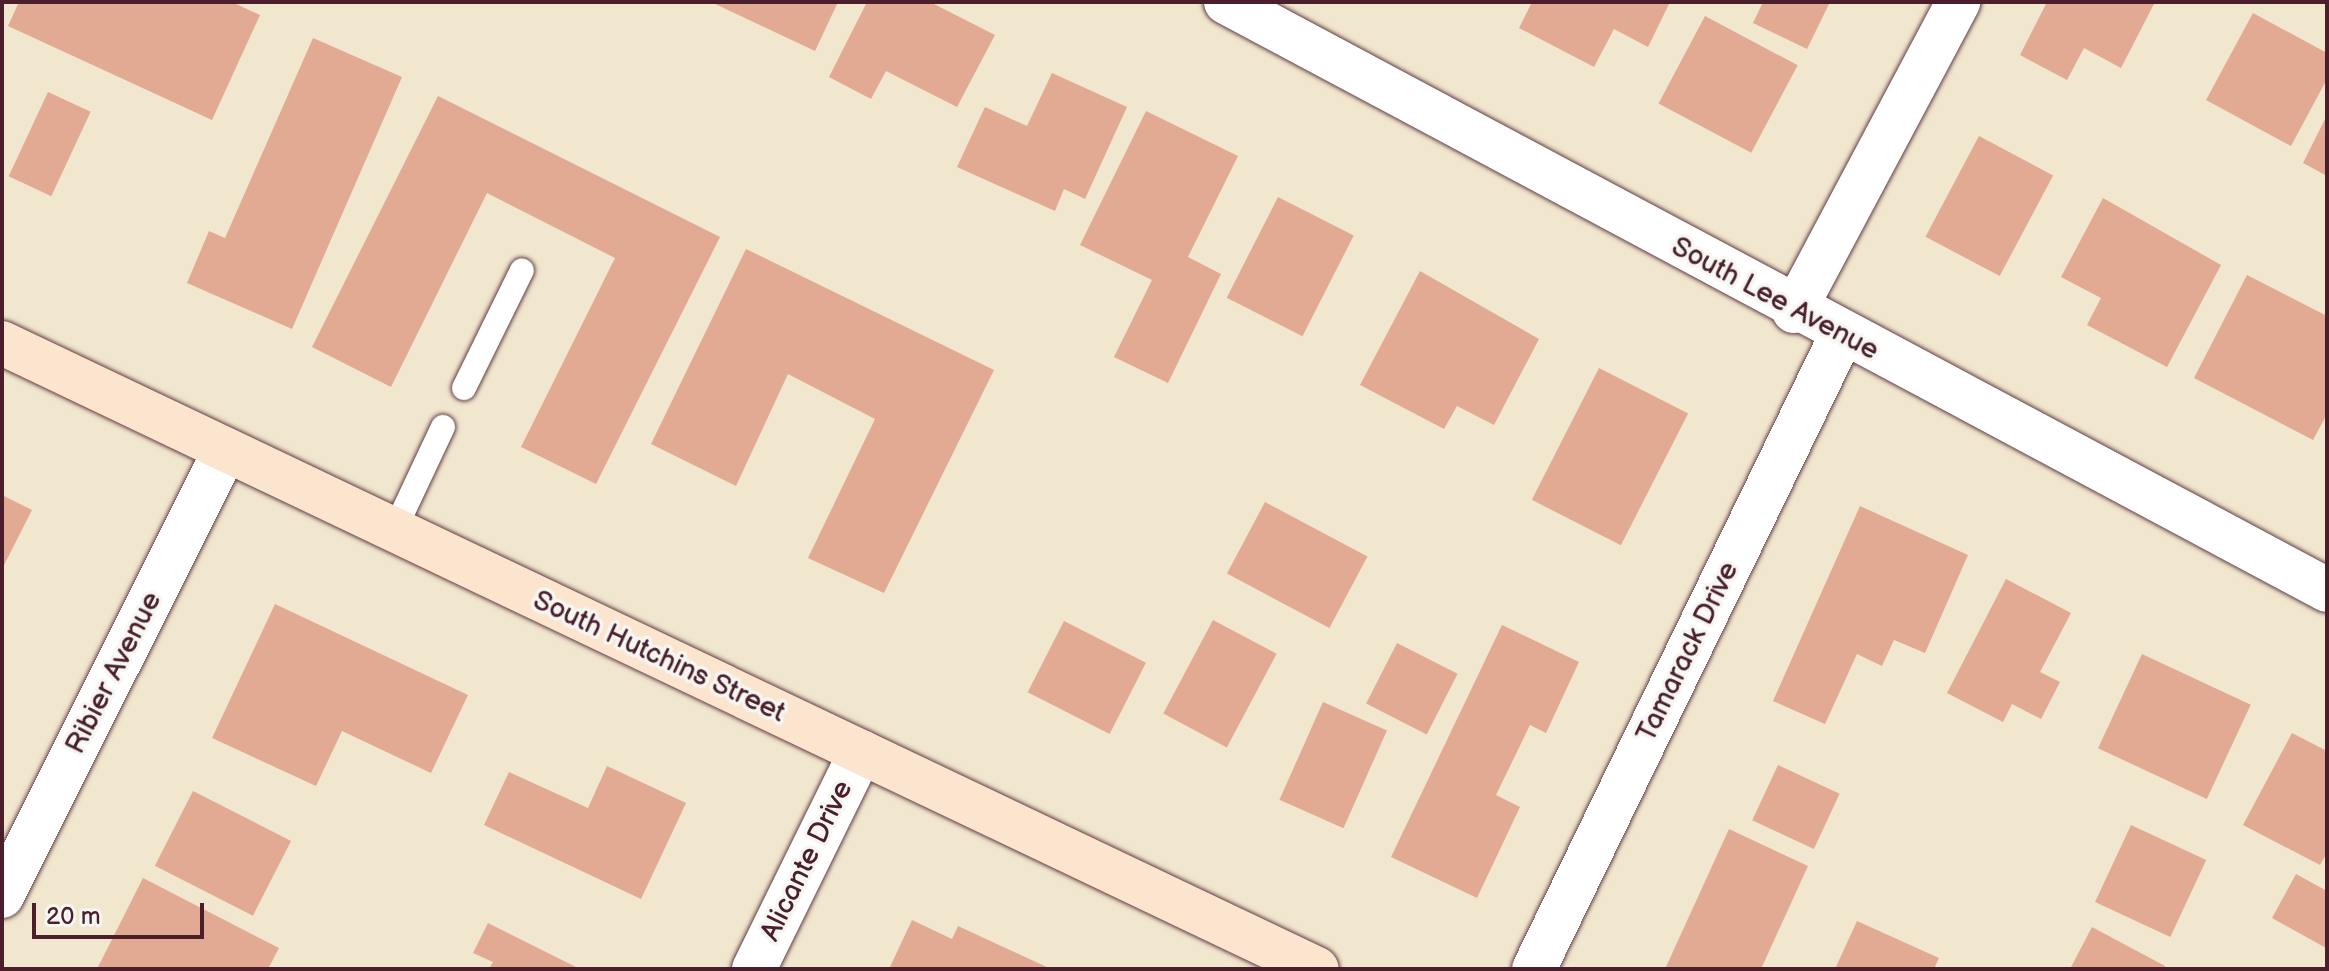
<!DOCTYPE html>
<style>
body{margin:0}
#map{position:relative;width:2329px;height:971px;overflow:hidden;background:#f1e6ce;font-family:"Balsamiq Sans",sans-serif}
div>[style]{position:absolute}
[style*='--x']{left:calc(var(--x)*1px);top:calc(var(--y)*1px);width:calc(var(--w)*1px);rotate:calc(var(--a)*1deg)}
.building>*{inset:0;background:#e2aa93;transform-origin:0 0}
.roads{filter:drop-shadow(0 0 2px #633d43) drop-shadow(0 0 2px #633d43)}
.lane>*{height:24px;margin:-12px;padding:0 12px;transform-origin:12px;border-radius:12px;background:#fff}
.street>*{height:44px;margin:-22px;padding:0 22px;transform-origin:22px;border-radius:22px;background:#fff}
.secondary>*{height:44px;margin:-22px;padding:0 22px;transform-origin:22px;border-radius:22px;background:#fce5cf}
span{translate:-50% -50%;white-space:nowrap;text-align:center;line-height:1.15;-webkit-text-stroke:7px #f6f6f2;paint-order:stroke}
.street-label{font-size:28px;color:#4a1f2b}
.frame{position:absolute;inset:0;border:4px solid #4a1f2b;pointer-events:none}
.scale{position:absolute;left:32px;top:903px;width:172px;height:36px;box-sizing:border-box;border:4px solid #4a1f2b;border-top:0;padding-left:10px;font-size:24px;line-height:28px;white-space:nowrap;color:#4a1f2b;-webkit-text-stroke:6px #f6f6f2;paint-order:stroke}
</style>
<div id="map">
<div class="building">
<i style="clip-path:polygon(19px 2px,232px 2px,260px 15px,212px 120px,8px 26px)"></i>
<i style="clip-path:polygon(711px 2px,838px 2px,815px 51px)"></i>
<i style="clip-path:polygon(867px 2px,930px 2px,995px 35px,957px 107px,886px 71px,871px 99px,829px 77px)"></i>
<i style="clip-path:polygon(1532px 2px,1670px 2px,1648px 47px,1614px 29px,1594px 67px,1519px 28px)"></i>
<i style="clip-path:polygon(1763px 2px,1830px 2px,1807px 49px,1753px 23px)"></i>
<i style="clip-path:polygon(2047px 2px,2155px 2px,2121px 68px,2084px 48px,2067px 80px,2020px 55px)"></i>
<i style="clip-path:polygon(2253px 13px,2327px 53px,2327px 79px,2291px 146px,2206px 100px)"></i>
<i style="left:1705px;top:16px;width:105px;height:99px;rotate:28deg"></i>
<i style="clip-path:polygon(313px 38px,402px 77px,292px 329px,187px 283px,209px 231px,225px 238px)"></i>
<i style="clip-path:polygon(1052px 73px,1127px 107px,1085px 199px,1064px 189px,1055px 211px,957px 167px,985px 107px,1027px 126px)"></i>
<i style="left:48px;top:92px;width:47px;height:93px;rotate:25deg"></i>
<i style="clip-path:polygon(438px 96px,720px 237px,596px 484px,521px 447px,615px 258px,487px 193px,391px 387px,312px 347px)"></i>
<i style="clip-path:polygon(1146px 111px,1238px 156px,1188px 257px,1221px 274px,1168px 383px,1114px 357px,1152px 280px,1080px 245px)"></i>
<i style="clip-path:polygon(2327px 115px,2327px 176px,2303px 163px)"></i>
<i style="left:1979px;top:136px;width:84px;height:114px;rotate:28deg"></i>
<i style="left:1278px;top:197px;width:85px;height:113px;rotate:27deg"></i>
<i style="clip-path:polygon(2103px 198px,2221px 265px,2167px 367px,2087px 325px,2101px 298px,2061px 277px)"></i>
<i style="clip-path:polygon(746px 249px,994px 370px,884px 593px,808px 558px,875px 419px,788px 374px,736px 486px,651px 444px)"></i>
<i style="clip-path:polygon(1420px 271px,1539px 339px,1494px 425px,1457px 406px,1444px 429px,1360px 385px)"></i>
<i style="clip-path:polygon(2247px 275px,2327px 316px,2327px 414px,2313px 440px,2194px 378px)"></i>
<i style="left:1599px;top:368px;width:100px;height:148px;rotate:27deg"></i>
<i style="clip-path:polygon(2px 495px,32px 510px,2px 569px)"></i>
<i style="left:1265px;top:502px;width:116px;height:81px;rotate:28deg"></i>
<i style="clip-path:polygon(1860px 506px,1968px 555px,1925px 653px,1894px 640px,1882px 666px,1857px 654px,1825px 724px,1773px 701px)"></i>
<i style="clip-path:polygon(2006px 579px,2071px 613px,2040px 672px,2060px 682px,2041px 719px,2012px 704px,2003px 722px,1947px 693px)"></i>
<i style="clip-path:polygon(275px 604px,468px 695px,431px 773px,342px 731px,316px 786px,212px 738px)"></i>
<i style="left:1213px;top:620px;width:72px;height:106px;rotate:28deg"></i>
<i style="left:1064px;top:621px;width:92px;height:80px;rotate:27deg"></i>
<i style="clip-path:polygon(1502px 625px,1579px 662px,1546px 733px,1530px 725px,1496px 795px,1520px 807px,1477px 898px,1391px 857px)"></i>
<i style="left:1397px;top:643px;width:68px;height:68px;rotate:27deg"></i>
<i style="left:2142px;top:654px;width:120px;height:104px;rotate:25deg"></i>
<i style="left:1323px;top:702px;width:70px;height:107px;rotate:24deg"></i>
<i style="clip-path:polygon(2292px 733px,2327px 751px,2327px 853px,2320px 865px,2243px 825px)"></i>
<i style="left:1778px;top:765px;width:68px;height:61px;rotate:25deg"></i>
<i style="clip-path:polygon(607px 766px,686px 803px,641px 899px,484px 825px,509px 772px,588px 808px)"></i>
<i style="left:193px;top:791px;width:110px;height:84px;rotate:27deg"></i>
<i style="left:2131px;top:825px;width:83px;height:85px;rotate:25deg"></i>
<i style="clip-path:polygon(1729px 829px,1808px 866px,1761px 969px,1665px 969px)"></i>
<i style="clip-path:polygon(2296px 874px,2327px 891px,2326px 948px,2272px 918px)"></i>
<i style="clip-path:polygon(143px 878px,279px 948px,268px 969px,97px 969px)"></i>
<i style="clip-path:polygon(912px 920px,952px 939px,958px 926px,1051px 969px,889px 969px)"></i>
<i style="clip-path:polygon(1857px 921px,1939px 958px,1934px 969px,1835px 969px)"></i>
<i style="clip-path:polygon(488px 923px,580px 969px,489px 969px,493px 962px,473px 953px)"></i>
<i style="clip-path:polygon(2092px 927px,2165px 966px,2164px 969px,2070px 969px)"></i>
</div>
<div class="roads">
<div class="lane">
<i style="--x:464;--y:388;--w:131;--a:-63.8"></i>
<i style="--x:394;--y:531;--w:115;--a:-64.8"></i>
</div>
<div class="street">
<i style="--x:1226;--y:2;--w:1248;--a:28.1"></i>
<i style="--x:1794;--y:311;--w:350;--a:-62"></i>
<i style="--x:2;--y:896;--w:499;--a:-63.4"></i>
<i style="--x:754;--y:969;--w:242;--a:-63.8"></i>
<i style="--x:1534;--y:969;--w:706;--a:-64.12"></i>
</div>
<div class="secondary">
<i style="--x:2;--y:343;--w:1456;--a:25.46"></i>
</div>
</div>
<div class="street-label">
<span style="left:1775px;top:299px;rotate:28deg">South Lee Avenue</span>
<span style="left:1688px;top:652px;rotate:-64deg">Tamarack Drive</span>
<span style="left:659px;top:657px;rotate:25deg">South Hutchins Street</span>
<span style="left:114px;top:673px;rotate:-63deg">Ribier Avenue</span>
<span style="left:807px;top:861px;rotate:-64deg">Alicante Drive</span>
</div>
<div class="frame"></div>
<div class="scale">20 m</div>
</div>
